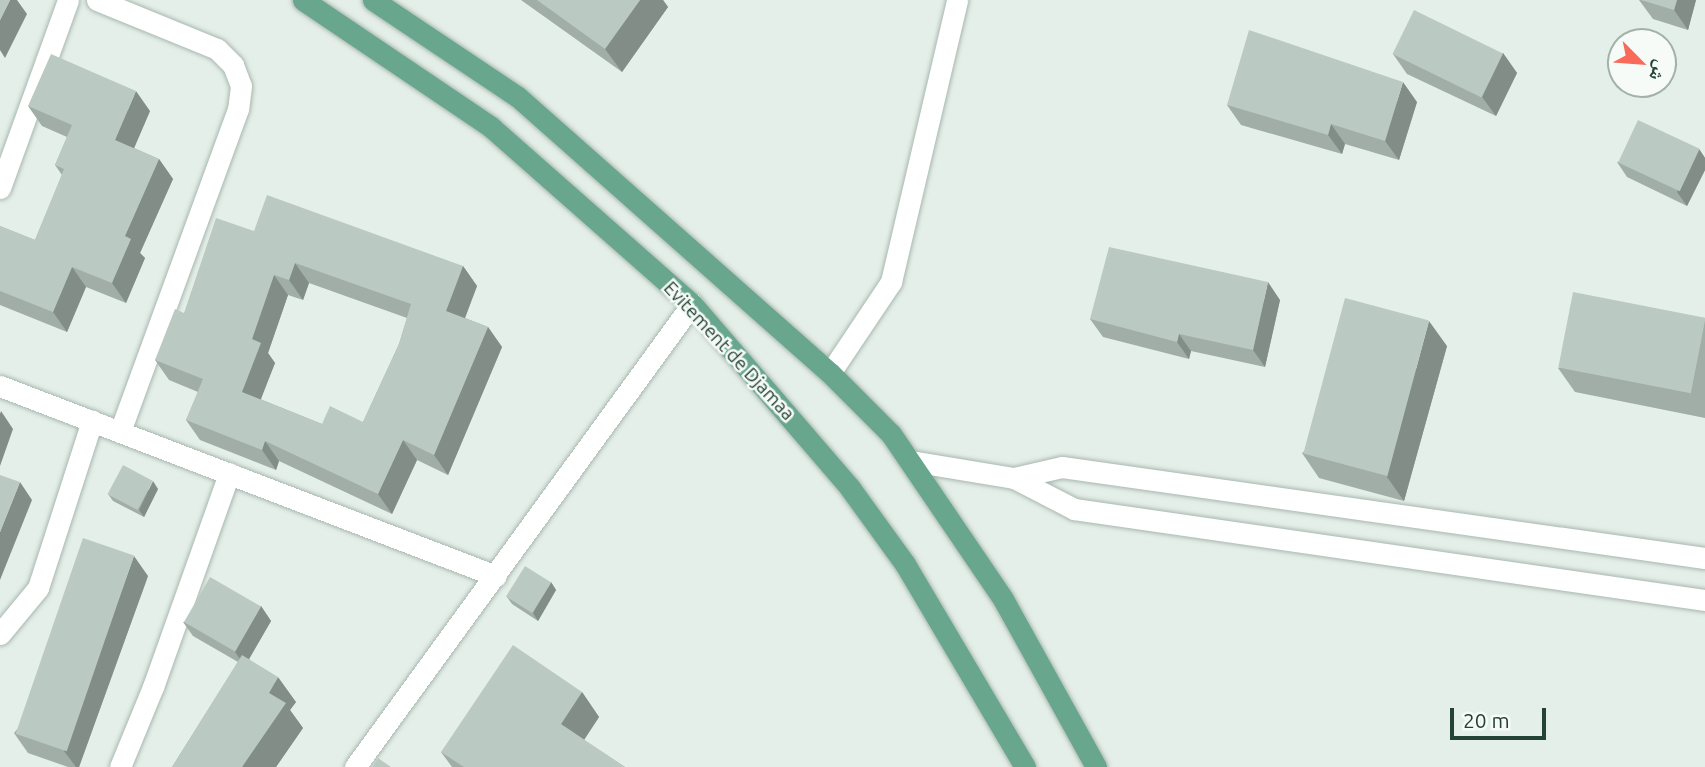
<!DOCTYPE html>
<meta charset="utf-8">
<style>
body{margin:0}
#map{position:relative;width:1705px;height:767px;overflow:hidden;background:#e5efe9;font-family:Ubuntu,"Noto Naskh Arabic",sans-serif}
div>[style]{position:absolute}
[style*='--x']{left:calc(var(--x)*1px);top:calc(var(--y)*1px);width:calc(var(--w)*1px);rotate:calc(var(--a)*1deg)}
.roads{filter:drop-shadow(0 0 2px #a7b8af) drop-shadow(0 0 2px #a7b8af)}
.minor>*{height:21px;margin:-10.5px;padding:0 10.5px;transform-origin:10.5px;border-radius:10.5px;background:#fff}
.major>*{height:21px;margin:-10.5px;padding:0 10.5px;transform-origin:10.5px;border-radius:10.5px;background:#68a78d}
.wall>*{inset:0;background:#a0aea7}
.shaded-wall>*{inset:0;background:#828d88}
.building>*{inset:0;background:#bacac2;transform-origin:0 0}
span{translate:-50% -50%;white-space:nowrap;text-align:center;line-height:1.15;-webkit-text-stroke:5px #f7fbf8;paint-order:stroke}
.street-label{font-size:19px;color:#234335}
.north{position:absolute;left:1607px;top:28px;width:70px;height:70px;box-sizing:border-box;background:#f7fbf8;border:2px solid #a2b1aa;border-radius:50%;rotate:115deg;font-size:19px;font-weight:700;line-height:28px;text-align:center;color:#234335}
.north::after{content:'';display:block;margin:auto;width:24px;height:32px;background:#f86a5a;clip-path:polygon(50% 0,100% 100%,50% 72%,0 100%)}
.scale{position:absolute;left:1450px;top:708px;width:96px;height:32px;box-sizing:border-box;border:4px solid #234335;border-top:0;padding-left:9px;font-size:21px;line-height:24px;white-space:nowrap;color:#234335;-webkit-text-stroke:5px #f7fbf8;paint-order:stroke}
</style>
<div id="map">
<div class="roads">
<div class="minor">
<i style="--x:97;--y:0;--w:130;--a:22.2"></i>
<i style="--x:217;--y:49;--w:23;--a:45"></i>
<i style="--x:233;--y:65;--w:22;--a:69"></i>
<i style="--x:241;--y:86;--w:23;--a:97"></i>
<i style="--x:238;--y:109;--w:344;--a:110.1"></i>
<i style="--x:0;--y:188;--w:200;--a:-70.1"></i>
<i style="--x:830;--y:373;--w:110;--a:-56.2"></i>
<i style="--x:891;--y:282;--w:290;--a:-76.8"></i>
<i style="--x:0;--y:386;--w:531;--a:20.96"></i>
<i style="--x:911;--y:461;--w:104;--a:9.4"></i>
<i style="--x:1014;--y:478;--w:68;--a:27.3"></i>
<i style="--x:1074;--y:509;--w:638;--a:8.21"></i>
<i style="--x:1014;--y:478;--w:49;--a:-12.9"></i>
<i style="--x:1062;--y:467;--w:649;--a:8.06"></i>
<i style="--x:0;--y:634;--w:60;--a:-50.4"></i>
<i style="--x:38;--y:588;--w:176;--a:-72.1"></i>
<i style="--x:120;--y:767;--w:87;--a:-67.6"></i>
<i style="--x:153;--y:687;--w:227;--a:-70.4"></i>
<i style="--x:355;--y:767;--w:573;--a:-53.95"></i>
</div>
<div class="major">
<i style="--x:303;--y:0;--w:227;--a:34"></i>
<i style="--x:491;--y:127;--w:268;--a:41.4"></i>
<i style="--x:692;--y:304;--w:243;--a:49.3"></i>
<i style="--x:850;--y:488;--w:94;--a:54.1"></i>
<i style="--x:905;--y:564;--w:236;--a:59.4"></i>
<i style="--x:373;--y:0;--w:174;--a:33.8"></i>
<i style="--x:518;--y:97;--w:417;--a:41.5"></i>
<i style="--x:830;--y:373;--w:86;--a:45"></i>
<i style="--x:891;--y:434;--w:199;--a:55.8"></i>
<i style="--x:1003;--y:599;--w:192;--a:61"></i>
</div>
</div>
<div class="wall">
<i style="clip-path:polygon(521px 0,663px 0,668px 7px,622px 72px)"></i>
<i style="clip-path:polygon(1639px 0,1696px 0,1688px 30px,1653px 19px)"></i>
<i style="clip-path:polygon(1503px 53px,1517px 73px,1496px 116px,1407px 74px,1393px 54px)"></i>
<i style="clip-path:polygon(1417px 102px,1399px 160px,1345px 144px,1342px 154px,1241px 125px,1227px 105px)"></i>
<i style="clip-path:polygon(28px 106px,150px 111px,134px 148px,159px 159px,173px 179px,140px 253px,145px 258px,126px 303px,86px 287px,67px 332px,0 305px,0 226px,35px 240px,62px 175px,55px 165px,67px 137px,42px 126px)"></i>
<i style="clip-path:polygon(1699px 149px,1705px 158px,1705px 170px,1687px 206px,1627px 177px,1617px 162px)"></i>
<i style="clip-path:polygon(evenodd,254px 231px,463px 266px,477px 286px,465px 318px,488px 327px,502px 347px,448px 475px,417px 460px,392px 514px,279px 461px,276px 470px,200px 440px,186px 420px,198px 392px,169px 380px,155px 360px,184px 313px,254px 231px,309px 283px,407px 318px,399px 344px,363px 422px,322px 424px,260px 399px,275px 363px,268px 353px,288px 295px,303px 300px,309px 283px)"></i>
<i style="clip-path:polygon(1280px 300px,1265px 367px,1191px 351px,1189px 359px,1103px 337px,1090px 319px)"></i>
<i style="clip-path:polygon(1705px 318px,1705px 418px,1575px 392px,1558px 368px)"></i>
<i style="clip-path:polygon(1447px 346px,1404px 501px,1319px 478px,1302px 453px)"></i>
<i style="clip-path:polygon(158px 489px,144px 517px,113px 501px,108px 494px)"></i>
<i style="clip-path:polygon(148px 576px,79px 767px,68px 767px,28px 753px,14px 733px)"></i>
<i style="clip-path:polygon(551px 582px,556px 590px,538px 621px,512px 604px,507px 597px)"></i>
<i style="clip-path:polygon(261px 606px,271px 621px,249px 659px,296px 702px,290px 710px,303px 728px,276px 767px,172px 767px,238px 662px,193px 636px,183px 622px)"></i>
<i style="clip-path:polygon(582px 692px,599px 717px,584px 740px,625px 767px,452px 767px,441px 752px)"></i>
</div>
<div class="shaded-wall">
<i style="clip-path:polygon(10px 0,17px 0,27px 14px,5px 58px,0 50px,0 20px)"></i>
<i style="clip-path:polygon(640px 0,663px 0,668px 7px,622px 72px,605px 49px)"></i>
<i style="clip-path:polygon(1677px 0,1696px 0,1688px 30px,1674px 10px)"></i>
<i style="clip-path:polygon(1503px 53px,1517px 73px,1496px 116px,1482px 97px)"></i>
<i style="clip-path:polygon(1403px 82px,1417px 102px,1399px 160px,1385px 141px)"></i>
<i style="clip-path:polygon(136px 91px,150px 111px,129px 160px,115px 140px)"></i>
<i style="clip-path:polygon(1331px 124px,1345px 144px,1342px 154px,1328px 135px)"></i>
<i style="clip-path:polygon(1699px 149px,1705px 158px,1705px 170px,1687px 206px,1677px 192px)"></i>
<i style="clip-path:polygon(159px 159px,173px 179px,140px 253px,145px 258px,126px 303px,112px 283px,125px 236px)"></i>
<i style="clip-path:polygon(295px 263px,309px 283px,303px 300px,289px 280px)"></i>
<i style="clip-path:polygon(463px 266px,477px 286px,460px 331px,446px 311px)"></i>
<i style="clip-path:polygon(72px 267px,86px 287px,67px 332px,53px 312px)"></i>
<i style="clip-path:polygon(274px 275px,288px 295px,268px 353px,275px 363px,256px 412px,242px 392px,252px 339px)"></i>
<i style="clip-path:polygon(1268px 282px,1280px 300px,1265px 367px,1253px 350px)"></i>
<i style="clip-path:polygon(1429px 321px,1447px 346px,1404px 501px,1387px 477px)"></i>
<i style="clip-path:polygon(488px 327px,502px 347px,448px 475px,434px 455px)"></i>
<i style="clip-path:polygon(1179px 334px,1191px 351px,1189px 359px,1177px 342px)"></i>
<i style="clip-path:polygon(1px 411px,13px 429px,0 466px,0 414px)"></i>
<i style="clip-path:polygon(403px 440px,417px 460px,392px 514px,378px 494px)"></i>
<i style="clip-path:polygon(265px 441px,279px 461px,276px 470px,262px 450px)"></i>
<i style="clip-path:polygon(153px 481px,158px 489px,144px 517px,139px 510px)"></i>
<i style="clip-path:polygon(20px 482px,32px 500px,0 580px,0 532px)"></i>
<i style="clip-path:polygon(134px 556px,148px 576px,79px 767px,76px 767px,64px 751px)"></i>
<i style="clip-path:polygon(551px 582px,556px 590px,538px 621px,533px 613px)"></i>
<i style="clip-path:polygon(261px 606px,271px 621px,245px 666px,235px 652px)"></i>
<i style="clip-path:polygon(278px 677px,296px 702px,290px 710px,303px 728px,276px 767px,242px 767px,269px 693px)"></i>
<i style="clip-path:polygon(582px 692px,599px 717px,578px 749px,561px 724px)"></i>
</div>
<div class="building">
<i style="clip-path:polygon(0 0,10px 0,0 20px)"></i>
<i style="clip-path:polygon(537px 0,640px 0,605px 49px)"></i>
<i style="clip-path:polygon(1641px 0,1677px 0,1674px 10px)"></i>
<i style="left:1414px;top:10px;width:99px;height:49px;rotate:26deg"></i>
<i style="clip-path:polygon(1249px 30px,1403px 82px,1385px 141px,1331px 124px,1328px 135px,1227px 105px)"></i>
<i style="clip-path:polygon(51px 54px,136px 91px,115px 140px,159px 159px,125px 236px,131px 239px,112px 283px,72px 267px,53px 312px,0 291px,0 226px,35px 240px,64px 169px,55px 165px,72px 125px,28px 106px)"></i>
<i style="left:1638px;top:120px;width:68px;height:47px;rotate:25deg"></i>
<i style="clip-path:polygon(evenodd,267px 195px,463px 266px,446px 311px,488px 327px,434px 455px,403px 440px,378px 494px,265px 441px,262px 450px,186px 420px,203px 379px,155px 360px,175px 309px,184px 313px,216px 218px,254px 231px,267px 195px,295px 263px,411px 304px,399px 344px,363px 422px,330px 406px,322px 424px,242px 392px,261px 343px,252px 339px,274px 275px,289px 280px,295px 263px)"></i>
<i style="clip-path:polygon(1109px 247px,1268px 282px,1253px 350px,1179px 334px,1177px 342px,1090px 319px)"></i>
<i style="left:1573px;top:292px;width:135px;height:77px;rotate:11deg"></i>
<i style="left:1345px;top:298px;width:87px;height:161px;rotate:15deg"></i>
<i style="left:123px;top:465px;width:34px;height:33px;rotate:28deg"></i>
<i style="clip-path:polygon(0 475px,20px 482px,0 532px)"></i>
<i style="left:83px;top:538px;width:54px;height:207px;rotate:19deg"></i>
<i style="left:525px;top:566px;width:31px;height:36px;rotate:32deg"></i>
<i style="left:210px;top:577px;width:59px;height:52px;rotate:30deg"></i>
<i style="clip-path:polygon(513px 645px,582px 692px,561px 724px,625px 767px,464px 767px,441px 752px)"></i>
<i style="clip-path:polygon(242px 655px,278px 677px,269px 693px,286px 703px,242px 767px,172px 767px)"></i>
<i style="clip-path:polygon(378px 758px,391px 767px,372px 767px)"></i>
</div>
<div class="street-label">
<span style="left:729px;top:351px;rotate:47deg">Evitement de Djamaa</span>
</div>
<div class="north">ش</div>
<div class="scale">20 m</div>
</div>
